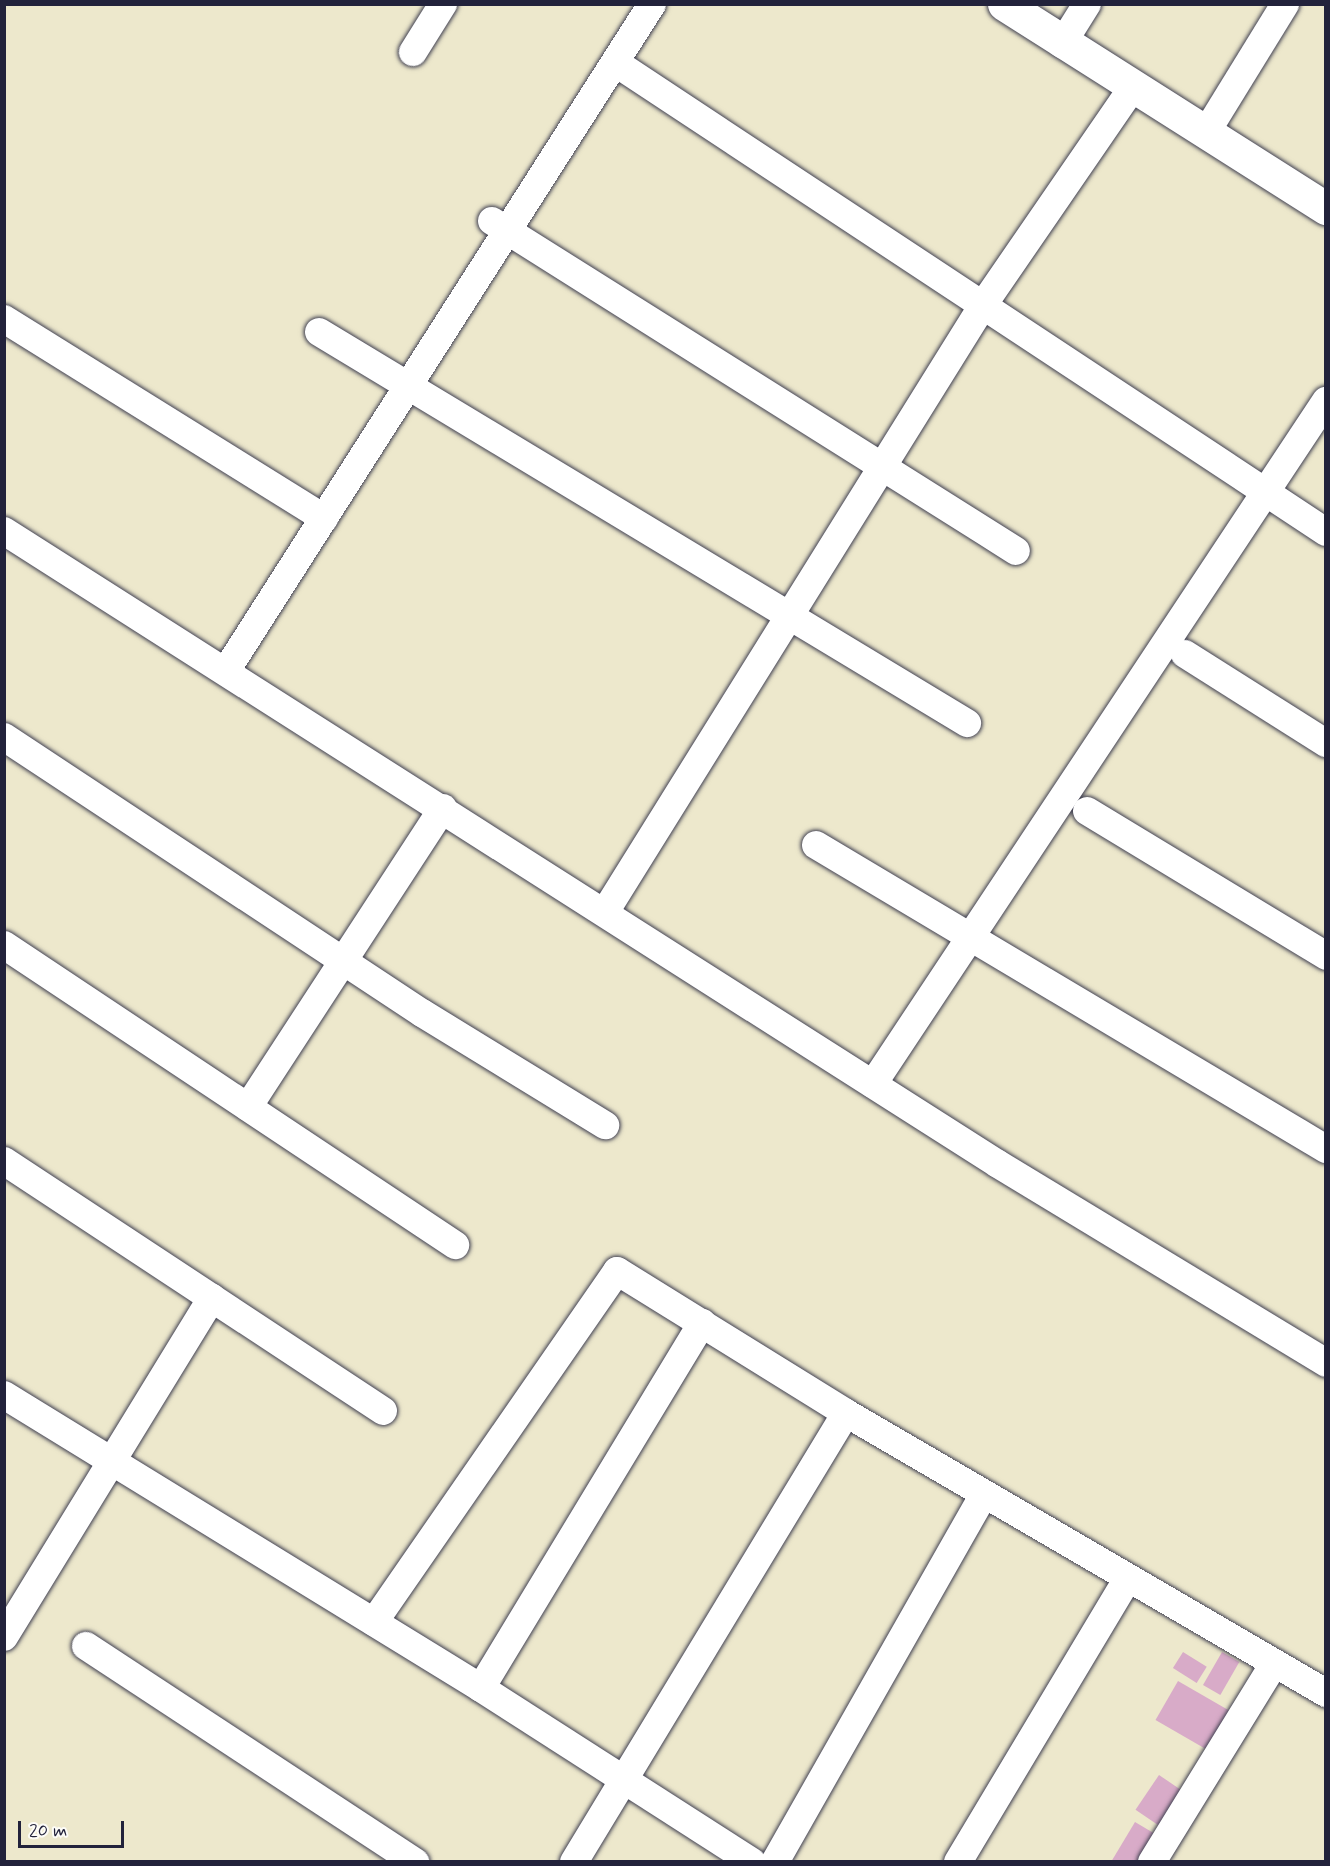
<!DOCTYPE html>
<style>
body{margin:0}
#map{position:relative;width:1330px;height:1866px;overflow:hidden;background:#ede8cc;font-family:Mynerve,sans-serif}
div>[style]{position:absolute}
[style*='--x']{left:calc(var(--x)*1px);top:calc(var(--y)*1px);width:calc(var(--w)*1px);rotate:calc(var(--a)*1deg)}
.building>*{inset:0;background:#d8abc8;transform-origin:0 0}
.roads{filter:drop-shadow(0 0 2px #404051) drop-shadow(0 0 2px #404051)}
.minor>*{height:28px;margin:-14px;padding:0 14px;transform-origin:14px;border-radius:14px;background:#fff}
.tertiary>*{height:33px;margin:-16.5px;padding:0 16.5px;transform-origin:16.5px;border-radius:16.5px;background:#fff}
span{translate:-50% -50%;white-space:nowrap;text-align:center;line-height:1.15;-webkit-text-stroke:4.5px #fdfcf7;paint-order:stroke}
.frame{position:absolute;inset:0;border:6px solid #22223b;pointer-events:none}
.scale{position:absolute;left:18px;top:1821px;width:106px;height:27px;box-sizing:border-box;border:3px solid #22223b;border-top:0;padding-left:8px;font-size:18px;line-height:21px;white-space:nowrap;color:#22223b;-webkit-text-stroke:4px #fdfcf7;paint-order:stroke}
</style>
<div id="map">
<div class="building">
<i style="left:1183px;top:1652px;width:28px;height:19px;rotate:32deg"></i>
<i style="left:1222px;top:1652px;width:20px;height:38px;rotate:30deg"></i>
<i style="left:1178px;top:1681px;width:59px;height:45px;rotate:30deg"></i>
<i style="left:1159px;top:1775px;width:32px;height:42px;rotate:34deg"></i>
<i style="clip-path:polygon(1135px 1822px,1162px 1838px,1147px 1862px,1111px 1862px)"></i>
</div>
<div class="roads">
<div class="minor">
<i style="--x:1062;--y:44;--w:47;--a:-58"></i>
<i style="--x:413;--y:52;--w:57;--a:-58"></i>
<i style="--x:616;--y:63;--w:851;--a:33.45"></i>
<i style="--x:1207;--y:131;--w:149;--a:-58.4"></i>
<i style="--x:492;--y:221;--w:619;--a:32.2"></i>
<i style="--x:4;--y:319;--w:377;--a:31.9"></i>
<i style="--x:319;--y:332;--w:757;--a:31.11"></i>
<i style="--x:4;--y:531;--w:1178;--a:32.49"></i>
<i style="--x:998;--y:1164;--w:384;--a:31.2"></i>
<i style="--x:1185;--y:654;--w:167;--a:32.3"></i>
<i style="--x:226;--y:671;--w:791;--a:-57.43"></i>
<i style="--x:4;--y:737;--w:501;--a:33.44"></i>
<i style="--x:422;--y:1013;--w:215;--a:31.5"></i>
<i style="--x:1087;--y:811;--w:280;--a:31.2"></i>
<i style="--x:816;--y:845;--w:594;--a:30.8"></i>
<i style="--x:605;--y:912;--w:715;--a:-58.09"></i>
<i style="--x:983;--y:305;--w:265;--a:-55.5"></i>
<i style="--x:4;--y:945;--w:542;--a:33.63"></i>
<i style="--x:873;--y:1084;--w:820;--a:-56.45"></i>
<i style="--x:248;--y:1107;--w:357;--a:-56.9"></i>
<i style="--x:4;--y:1161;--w:454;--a:33.4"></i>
<i style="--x:4;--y:1395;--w:560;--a:31.56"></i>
<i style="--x:481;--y:1688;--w:322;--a:32.7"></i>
<i style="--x:846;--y:1413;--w:556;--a:30.26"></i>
<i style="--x:374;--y:1622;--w:427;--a:-55.3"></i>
<i style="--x:617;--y:1271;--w:269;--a:31.8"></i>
<i style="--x:846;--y:1413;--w:525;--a:121.21"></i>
<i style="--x:4;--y:1637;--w:398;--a:-58.5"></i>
<i style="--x:86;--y:1646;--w:394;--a:33.3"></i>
<i style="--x:481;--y:1688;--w:427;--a:-58.8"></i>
<i style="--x:775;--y:1862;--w:423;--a:-60.4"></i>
<i style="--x:958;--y:1862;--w:331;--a:-59.1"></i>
<i style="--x:1152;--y:1862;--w:233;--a:-58.4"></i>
</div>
<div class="tertiary">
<i style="--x:1004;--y:4;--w:381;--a:32.4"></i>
</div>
</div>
<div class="frame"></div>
<div class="scale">20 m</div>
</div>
